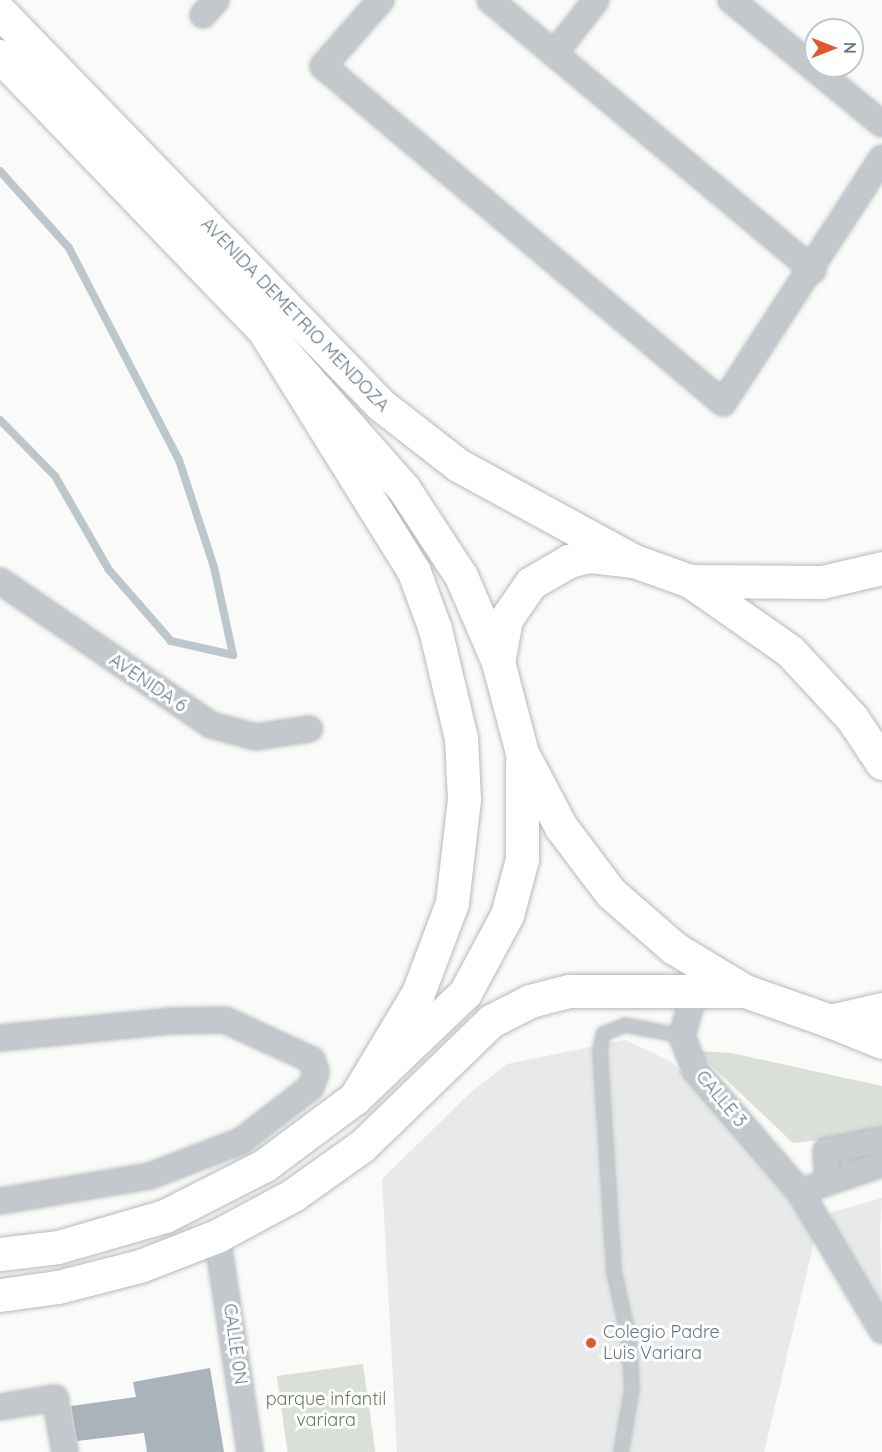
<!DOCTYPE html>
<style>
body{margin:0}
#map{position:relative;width:882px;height:1452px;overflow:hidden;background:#fafaf8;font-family:Quicksand,sans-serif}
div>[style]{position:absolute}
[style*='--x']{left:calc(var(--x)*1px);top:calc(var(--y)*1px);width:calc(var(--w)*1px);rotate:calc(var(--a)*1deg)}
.built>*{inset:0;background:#e8e9e9}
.green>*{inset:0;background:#dadfd7;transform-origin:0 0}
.stream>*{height:8px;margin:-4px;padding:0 4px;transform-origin:4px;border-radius:4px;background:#bbc7cb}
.building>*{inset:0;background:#aab3b9}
.roads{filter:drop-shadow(0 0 2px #b5babe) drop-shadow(0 0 2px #b5babe)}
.service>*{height:12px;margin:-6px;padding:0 6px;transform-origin:6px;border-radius:6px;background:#c3c8cc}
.minor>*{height:24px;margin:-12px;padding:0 12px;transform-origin:12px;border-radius:12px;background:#c3c8cc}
.primary>*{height:33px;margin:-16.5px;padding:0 16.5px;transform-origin:16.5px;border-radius:16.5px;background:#fff}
.trunk>*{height:33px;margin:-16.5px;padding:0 16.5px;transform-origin:16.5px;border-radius:16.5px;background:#fff}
.dots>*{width:16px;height:16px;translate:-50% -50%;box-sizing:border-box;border:3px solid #fff;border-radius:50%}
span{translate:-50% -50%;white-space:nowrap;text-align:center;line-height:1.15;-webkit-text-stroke:6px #fff;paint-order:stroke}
.street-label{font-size:18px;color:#657683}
.poi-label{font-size:18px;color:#657683}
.left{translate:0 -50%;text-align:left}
.park-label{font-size:18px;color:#687a64}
.north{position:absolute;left:804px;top:18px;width:60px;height:60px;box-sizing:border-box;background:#fff;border:2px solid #c1c8cd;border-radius:50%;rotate:90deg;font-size:16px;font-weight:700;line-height:24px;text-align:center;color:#657683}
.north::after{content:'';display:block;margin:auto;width:21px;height:27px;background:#e4572e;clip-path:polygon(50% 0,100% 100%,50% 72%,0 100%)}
</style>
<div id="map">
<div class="built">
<i style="clip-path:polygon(625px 1040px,670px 1061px,724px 1114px,816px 1234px,764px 1452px,397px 1452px,382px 1179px,469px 1094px,507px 1064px)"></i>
<i style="clip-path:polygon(882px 1198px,880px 1230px,882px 1309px,826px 1214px)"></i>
</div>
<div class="green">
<i style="clip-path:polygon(696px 1051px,731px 1053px,882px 1086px,882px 1133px,793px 1143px)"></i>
<i style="left:363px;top:1364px;width:89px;height:87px;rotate:82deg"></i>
</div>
<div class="stream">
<i style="--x:0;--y:171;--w:103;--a:48.1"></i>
<i style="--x:69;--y:248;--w:239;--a:62.6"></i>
<i style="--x:179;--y:460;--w:113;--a:71.9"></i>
<i style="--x:214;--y:567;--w:90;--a:77.8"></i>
<i style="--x:233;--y:655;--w:64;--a:-167.3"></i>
<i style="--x:171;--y:641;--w:94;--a:-131.1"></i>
<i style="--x:109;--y:570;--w:108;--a:-119.9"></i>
<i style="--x:55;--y:476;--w:78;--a:-134.5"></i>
</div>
<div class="building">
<i style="clip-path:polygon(210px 1368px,224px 1452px,147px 1452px,144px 1433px,77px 1441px,71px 1406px,136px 1397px,133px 1382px)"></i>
</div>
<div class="roads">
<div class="service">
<i style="--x:621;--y:1452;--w:65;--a:-80.2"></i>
<i style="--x:632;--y:1388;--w:49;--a:-93.5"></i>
<i style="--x:629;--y:1339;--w:69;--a:-102.6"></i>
<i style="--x:614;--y:1272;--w:222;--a:-93.6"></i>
<i style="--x:600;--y:1050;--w:16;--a:-79"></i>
<i style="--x:603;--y:1034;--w:24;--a:-22"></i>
<i style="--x:625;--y:1025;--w:58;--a:10.9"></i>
</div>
<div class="minor">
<i style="--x:381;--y:0;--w:88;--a:131.3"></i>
<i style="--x:323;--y:66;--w:523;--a:40.11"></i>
<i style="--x:723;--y:403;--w:292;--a:-57"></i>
<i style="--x:490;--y:0;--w:421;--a:39.9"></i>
<i style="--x:731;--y:0;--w:195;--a:39.4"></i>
<i style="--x:203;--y:15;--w:20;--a:-49"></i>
<i style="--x:554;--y:54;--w:68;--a:-52.1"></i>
<i style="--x:0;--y:581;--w:255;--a:34.3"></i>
<i style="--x:211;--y:725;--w:47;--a:14.9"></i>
<i style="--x:256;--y:737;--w:54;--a:-8.6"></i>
<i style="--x:695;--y:991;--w:47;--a:106.1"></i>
<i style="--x:682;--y:1036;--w:36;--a:69"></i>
<i style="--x:695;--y:1070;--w:161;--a:49.3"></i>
<i style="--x:800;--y:1192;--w:161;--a:59.3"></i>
<i style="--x:0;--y:1038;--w:170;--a:-5.7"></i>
<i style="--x:169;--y:1021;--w:56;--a:-1"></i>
<i style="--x:225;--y:1020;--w:96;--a:24.7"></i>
<i style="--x:312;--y:1060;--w:13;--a:72"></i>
<i style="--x:316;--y:1072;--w:16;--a:108"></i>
<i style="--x:311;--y:1087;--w:88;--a:142.4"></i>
<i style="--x:241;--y:1141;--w:97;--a:159"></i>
<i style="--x:150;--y:1176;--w:152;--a:170.5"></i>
<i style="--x:828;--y:1182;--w:31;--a:-94"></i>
<i style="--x:826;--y:1151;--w:57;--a:-11.1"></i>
<i style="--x:814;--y:1187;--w:72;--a:-18.7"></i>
<i style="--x:217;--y:1236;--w:219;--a:81.3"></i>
<i style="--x:0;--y:1407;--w:56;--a:-9.3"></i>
<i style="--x:55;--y:1398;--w:55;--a:79.5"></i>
</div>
<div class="primary">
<i style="--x:0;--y:12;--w:547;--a:45.89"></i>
<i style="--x:381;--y:405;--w:98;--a:37.9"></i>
<i style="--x:458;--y:465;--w:200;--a:28.6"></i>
<i style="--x:0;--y:56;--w:379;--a:46.1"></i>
<i style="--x:263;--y:329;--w:213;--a:48.6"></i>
<i style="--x:404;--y:489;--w:104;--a:56.8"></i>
<i style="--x:461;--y:576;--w:94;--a:66.7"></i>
<i style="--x:830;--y:1021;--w:56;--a:22"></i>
</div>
<div class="trunk">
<i style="--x:263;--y:329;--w:286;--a:58.1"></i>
<i style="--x:414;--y:572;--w:61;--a:69.8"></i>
<i style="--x:435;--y:629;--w:112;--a:76.6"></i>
<i style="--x:461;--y:738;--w:61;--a:87.2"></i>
<i style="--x:464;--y:799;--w:105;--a:96.6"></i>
<i style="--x:452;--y:903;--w:96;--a:110.7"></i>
<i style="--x:418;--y:993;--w:122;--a:121"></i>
<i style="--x:690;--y:581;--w:132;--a:0.4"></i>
<i style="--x:822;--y:582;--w:62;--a:-13.1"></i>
<i style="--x:882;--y:763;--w:54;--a:-123.7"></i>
<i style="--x:852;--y:718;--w:91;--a:-132.8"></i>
<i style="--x:790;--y:651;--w:122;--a:-145"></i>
<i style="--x:690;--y:581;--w:59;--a:-160.3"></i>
<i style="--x:634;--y:561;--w:44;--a:-173.5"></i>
<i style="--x:590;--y:556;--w:22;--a:167"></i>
<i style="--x:569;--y:561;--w:44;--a:149.9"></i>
<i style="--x:531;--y:583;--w:44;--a:124.8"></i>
<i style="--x:506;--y:619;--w:44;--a:100.5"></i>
<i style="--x:498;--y:662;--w:94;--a:75.2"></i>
<i style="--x:522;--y:753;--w:84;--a:62.2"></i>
<i style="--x:561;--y:827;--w:83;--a:52.9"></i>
<i style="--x:611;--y:893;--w:84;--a:41.1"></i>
<i style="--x:674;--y:948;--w:83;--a:31.2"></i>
<i style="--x:745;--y:991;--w:90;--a:19.4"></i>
<i style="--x:830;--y:1021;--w:53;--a:-13"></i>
<i style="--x:0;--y:1254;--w:58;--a:-6.9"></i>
<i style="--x:58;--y:1247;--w:111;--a:-16.2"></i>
<i style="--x:165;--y:1216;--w:112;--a:-27"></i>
<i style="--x:265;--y:1165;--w:112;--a:-36.7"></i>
<i style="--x:355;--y:1098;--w:152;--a:-43.7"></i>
<i style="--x:465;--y:993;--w:89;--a:-61.7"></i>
<i style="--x:507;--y:915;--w:58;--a:-75"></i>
<i style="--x:522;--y:859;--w:97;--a:-90"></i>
<i style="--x:0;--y:1295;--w:59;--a:-7.9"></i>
<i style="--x:58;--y:1287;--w:85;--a:-14.4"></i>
<i style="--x:140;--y:1266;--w:83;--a:-21.3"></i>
<i style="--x:217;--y:1236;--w:86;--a:-28.3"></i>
<i style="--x:293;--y:1195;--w:85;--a:-35.4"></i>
<i style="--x:362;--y:1146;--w:180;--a:-44.1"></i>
<i style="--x:491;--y:1021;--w:44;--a:-27.1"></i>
<i style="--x:530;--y:1001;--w:40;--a:-14.4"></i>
<i style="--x:569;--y:991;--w:171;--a:0"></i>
</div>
</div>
<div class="dots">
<i style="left:591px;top:1343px;background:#e4572e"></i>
</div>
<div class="street-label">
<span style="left:295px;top:315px;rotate:46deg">AVENIDA DEMETRIO MENDOZA</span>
<span style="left:148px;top:683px;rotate:34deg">AVENIDA 6</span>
<span style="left:721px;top:1099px;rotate:50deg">CALLE 3</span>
<span style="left:235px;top:1344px;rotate:82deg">CALLE 0N</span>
</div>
<div class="poi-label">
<span class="left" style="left:603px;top:1343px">Colegio Padre<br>Luis Variara</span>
</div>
<div class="park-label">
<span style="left:326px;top:1410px">parque infantil<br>variara</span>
</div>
<div class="north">N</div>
</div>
